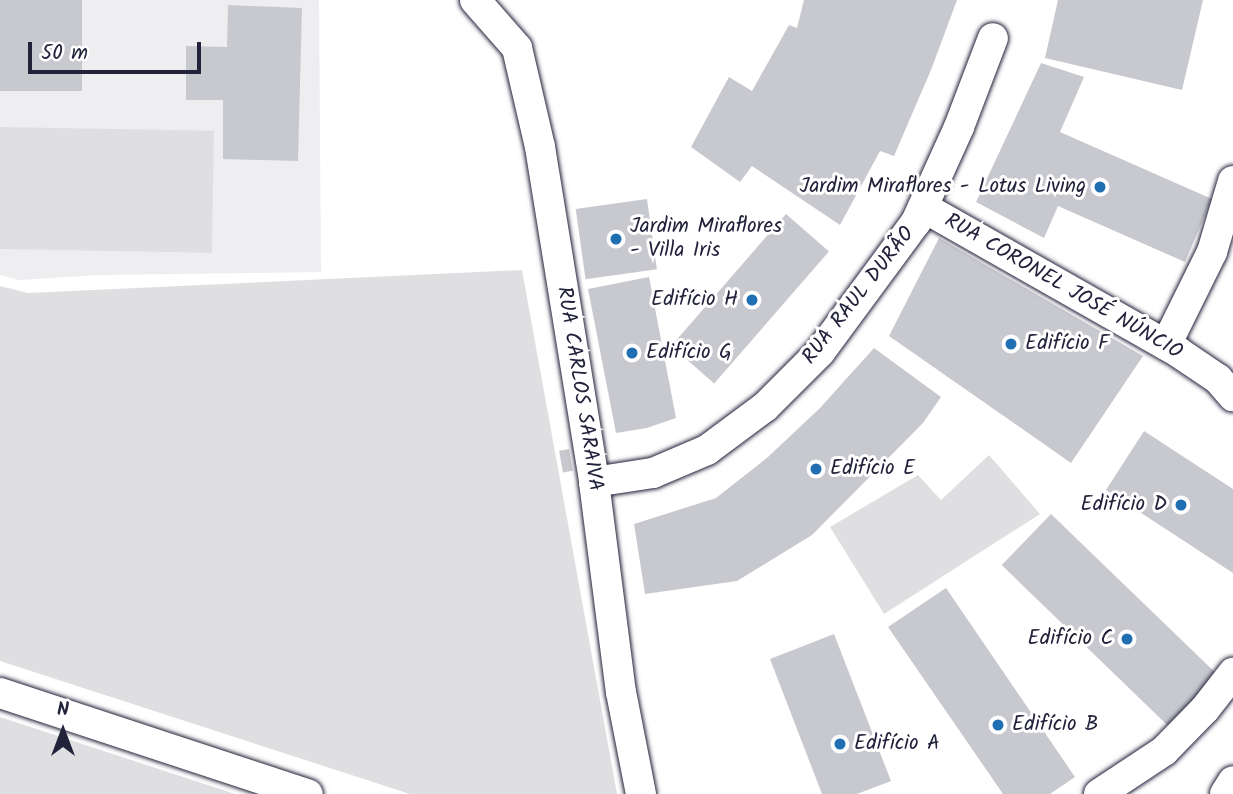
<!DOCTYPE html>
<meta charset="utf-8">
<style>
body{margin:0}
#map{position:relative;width:1233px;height:794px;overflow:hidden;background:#fff;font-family:Kalam,sans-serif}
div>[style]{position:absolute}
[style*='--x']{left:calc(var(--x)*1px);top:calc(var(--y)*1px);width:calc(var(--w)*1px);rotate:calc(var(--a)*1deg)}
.built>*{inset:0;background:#eeeef1}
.green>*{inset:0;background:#dfdfe2;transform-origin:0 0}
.building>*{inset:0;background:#c8c8cf;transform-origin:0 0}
.roads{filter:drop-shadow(0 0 2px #22223b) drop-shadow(0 0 2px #22223b)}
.minor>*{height:30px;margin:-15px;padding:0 15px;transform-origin:15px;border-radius:15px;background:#fff}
.dots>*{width:19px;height:19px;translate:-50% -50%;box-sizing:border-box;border:4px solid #fff;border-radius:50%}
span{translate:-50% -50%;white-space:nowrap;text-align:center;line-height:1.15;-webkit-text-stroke:6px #fff;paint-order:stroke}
.poi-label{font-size:21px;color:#22223b}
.right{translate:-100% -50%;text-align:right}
.left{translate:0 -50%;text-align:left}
.street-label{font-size:21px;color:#22223b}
.north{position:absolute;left:28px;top:696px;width:70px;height:70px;-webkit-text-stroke:5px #fff;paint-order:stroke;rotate:0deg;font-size:19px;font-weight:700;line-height:28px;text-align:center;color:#22223b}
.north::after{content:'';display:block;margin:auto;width:24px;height:32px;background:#22223b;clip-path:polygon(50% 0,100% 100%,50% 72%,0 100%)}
.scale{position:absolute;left:28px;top:42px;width:173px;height:32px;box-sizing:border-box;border:4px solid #22223b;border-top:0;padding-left:9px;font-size:21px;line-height:24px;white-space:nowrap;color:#22223b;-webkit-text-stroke:5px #fff;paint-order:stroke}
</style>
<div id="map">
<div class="built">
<i style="clip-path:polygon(0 0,319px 0,321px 272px,100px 275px,18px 280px,0 275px)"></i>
</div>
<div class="green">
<i style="left:0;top:127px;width:214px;height:122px;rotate:1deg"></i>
<i style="clip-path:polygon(522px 270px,617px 794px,410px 794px,0 661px,0 286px,28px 293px)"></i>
<i style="clip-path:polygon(989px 455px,1040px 514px,884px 614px,830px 527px,918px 475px,941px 500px)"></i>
<i style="clip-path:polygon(0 717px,235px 794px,0 794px)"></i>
</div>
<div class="building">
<i style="left:0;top:0;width:82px;height:91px"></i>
<i style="clip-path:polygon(804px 0,957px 0,931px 70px,894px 156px,880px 151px,840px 225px,752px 166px,740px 182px,691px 147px,729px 77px,752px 91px,789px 25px,797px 28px)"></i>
<i style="clip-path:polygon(1058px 0,1203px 0,1182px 90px,1045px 58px)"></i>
<i style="clip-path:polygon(228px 5px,302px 8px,298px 161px,223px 159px,223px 100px,186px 100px,186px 46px,227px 47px)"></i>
<i style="clip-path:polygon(1041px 63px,1084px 77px,1060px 132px,1212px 199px,1185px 262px,1058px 206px,1044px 238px,976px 202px)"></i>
<i style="left:647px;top:199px;width:71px;height:72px;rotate:82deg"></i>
<i style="left:786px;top:214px;width:57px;height:175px;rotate:41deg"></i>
<i style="clip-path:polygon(939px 238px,1143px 356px,1071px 463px,889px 336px)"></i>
<i style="clip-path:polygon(649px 277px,676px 418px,647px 428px,616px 433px,588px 289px)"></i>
<i style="clip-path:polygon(874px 348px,941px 397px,923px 423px,812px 535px,737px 581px,645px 594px,634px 524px,716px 498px,768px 457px,820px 408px)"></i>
<i style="clip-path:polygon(1144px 431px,1233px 489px,1233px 573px,1106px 490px)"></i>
<i style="left:569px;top:449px;width:22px;height:10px;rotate:80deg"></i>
<i style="left:1051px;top:514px;width:233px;height:71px;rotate:44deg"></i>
<i style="clip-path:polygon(946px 588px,1075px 777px,1050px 794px,1003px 794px,888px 627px)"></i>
<i style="clip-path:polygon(834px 634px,891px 781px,857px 794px,822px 794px,770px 659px)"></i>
</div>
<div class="roads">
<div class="minor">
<i style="--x:475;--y:0;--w:64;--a:48.8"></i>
<i style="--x:517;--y:48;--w:102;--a:76.9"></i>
<i style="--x:540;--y:147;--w:339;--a:80.8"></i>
<i style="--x:594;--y:482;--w:212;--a:82.7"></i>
<i style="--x:621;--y:692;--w:104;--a:78.9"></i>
<i style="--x:923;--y:207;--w:293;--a:29.6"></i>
<i style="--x:1178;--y:352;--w:48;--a:34"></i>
<i style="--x:1218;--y:379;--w:23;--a:49"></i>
<i style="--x:1166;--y:345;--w:104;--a:-63.7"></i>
<i style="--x:1212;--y:252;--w:74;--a:-73.5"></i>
<i style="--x:594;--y:482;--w:60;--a:-8.7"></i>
<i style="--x:653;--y:473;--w:59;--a:-23.1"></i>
<i style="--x:707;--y:450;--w:72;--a:-36.6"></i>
<i style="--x:765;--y:407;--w:78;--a:-45"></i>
<i style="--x:820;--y:352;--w:162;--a:-53.6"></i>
<i style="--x:916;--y:222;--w:104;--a:-65.6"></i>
<i style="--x:959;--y:127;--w:95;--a:-69.1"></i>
<i style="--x:0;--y:693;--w:324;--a:18.2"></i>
<i style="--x:1099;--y:794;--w:78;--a:-33.5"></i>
<i style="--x:1164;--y:751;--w:59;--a:-45.7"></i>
<i style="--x:1205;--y:709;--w:46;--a:-52.1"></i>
<i style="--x:1225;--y:794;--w:15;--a:-58"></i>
</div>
</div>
<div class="dots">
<i style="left:1100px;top:187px;background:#1f6fb2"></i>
<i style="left:616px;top:239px;background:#1f6fb2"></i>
<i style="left:752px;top:300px;background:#1f6fb2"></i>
<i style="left:1011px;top:344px;background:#1f6fb2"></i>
<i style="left:632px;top:353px;background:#1f6fb2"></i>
<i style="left:816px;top:469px;background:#1f6fb2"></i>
<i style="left:1181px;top:505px;background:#1f6fb2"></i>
<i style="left:1127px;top:639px;background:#1f6fb2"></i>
<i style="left:998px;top:725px;background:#1f6fb2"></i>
<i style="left:840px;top:744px;background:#1f6fb2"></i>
</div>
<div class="poi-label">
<span class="right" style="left:1086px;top:187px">Jardim Miraflores - Lotus Living</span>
<span class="left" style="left:630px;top:239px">Jardim Miraflores<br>- Villa Iris</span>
<span class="right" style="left:738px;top:300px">Edifício H</span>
<span class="left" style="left:1025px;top:344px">Edifício F</span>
<span class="left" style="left:646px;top:353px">Edifício G</span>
<span class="left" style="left:830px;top:469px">Edifício E</span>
<span class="right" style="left:1167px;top:505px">Edifício D</span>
<span class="right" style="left:1113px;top:639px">Edifício C</span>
<span class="left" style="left:1012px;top:725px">Edifício B</span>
<span class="left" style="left:854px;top:744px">Edifício A</span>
</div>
<div class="street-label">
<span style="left:1063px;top:287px;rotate:30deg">RUA CORONEL JOSÉ NÚNCIO</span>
<span style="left:859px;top:296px;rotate:-52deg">RUA RAUL DURÃO</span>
<span style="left:579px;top:389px;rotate:81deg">RUA CARLOS SARAIVA</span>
</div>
<div class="north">N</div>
<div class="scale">50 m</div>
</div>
